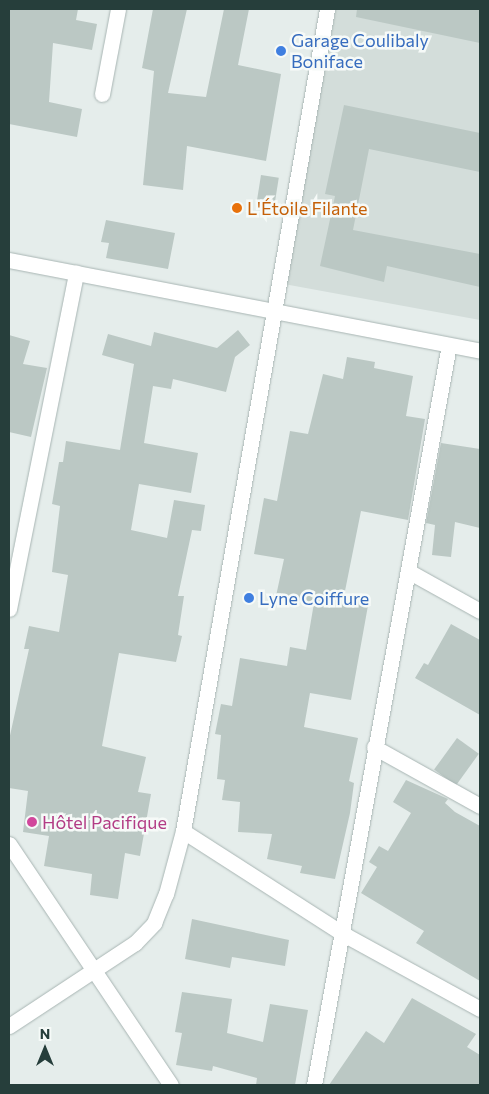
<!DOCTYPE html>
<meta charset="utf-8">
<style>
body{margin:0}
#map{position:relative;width:489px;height:1094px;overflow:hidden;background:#e5edeb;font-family:Commissioner,sans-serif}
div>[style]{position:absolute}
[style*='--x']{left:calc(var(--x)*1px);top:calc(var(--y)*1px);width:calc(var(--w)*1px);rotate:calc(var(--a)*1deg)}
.built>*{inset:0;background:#d3ddda}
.building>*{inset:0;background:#bbc8c4;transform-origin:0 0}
.roads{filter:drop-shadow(0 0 1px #a8b5b3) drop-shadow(0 0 1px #a8b5b3)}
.street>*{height:15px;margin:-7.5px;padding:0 7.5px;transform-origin:7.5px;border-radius:7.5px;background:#fff}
.dots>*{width:14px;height:14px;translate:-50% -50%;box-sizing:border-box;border:2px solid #f6faf8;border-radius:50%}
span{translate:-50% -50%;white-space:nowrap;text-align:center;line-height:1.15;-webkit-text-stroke:5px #f6faf8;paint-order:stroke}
.shop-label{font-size:18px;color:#366cbe}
.left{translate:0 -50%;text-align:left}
.food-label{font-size:18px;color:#c56008}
.hotel-label{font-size:18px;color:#b23c85}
.frame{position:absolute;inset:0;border:10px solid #263e3b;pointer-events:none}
.north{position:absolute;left:20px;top:1024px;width:50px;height:50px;-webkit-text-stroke:4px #f6faf8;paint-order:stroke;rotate:0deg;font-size:14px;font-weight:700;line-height:20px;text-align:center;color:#263e3b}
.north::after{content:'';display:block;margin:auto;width:18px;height:22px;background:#263e3b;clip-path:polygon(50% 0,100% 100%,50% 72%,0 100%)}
</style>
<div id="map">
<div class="built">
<i style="clip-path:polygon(336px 9px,480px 9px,480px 320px,284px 284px)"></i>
</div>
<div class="building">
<i style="clip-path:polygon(9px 9px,78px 9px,76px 20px,97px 24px,92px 50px,53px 43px,49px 102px,82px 109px,77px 137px,9px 124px)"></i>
<i style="clip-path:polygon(153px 9px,187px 9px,168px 93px,206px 97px,224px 9px,249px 9px,238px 65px,281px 74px,266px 161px,187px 146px,183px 190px,143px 185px,154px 71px,142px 68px)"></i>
<i style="clip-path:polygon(357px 9px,480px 9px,480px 43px,356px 17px)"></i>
<i style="clip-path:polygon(344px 105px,480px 133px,480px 172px,369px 149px,353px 230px,480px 254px,480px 287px,387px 266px,384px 282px,320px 266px,335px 196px,325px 194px)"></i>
<i style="left:261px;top:175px;width:18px;height:26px;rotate:9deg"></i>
<i style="clip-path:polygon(106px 220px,175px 233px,168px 269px,106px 258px,109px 243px,101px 242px)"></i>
<i style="clip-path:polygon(238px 330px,250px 345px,235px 357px,226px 392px,173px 379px,171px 389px,153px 386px,144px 443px,198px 453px,191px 493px,139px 484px,131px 530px,167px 538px,174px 500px,205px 505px,201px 531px,192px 530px,178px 596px,184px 596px,178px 635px,182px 636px,176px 662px,119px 653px,102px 746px,146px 757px,138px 792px,151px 794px,140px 856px,125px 853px,118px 899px,90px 895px,92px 874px,44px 866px,49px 836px,23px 832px,28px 791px,9px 788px,9px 740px,29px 649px,24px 649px,29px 626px,59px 632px,68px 575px,52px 572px,60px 506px,52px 504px,59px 462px,63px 462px,66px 441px,120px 450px,134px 364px,102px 355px,108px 334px,151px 346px,154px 332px,217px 348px)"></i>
<i style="clip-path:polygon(9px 335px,30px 341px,23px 364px,47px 368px,31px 437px,9px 432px)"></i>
<i style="clip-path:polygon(347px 357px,375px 362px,374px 368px,413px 376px,406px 416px,425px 419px,408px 520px,361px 511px,344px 596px,369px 600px,351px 700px,310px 693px,304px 727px,358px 738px,349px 781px,354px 783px,350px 813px,335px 879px,300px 873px,302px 866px,267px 859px,272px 834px,238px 832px,240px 802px,222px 800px,225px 780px,217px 779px,221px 735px,215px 734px,221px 704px,232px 706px,240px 658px,287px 666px,290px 647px,306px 650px,314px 603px,276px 596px,284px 559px,254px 554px,264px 498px,277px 501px,290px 431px,308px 434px,323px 374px,343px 379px)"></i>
<i style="clip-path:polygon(441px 443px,480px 449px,480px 528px,455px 522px,451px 557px,432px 555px,435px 525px,426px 523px)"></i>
<i style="clip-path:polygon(451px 624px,480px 640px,480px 715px,415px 678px,424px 663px,428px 665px)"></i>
<i style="left:457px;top:738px;width:27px;height:39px;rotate:36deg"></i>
<i style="clip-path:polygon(406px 780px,448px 799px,445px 803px,455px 812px,480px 826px,480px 981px,416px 943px,424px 931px,361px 893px,377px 867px,369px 862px,379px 846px,388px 851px,411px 813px,393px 802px)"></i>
<i style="clip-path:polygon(192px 919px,289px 940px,285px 966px,232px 957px,230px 968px,185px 959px)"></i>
<i style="clip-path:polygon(182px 992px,232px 999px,227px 1033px,263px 1042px,270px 1004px,308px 1010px,295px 1085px,256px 1085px,257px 1078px,213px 1066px,212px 1071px,176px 1065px,182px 1033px,175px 1032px)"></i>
<i style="clip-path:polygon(412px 998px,476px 1034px,467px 1047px,480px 1055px,480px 1085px,329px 1085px,366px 1031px,384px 1043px)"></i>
</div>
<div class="roads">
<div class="street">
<i style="--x:102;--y:94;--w:86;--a:-79.3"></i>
<i style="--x:9;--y:260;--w:480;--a:10.9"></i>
<i style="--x:408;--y:571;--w:82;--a:29.1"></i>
<i style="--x:9;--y:609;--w:343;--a:-78.7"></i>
<i style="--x:374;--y:747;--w:121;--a:29.1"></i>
<i style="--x:183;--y:831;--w:193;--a:32.7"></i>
<i style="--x:345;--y:935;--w:154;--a:28.7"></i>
<i style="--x:9;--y:844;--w:290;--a:56.1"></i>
<i style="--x:9;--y:1026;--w:151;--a:-33.4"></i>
<i style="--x:135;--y:943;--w:28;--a:-46"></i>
<i style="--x:154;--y:923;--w:31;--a:-68"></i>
<i style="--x:166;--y:894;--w:65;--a:-74.9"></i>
<i style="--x:183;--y:831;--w:835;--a:-80.06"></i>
<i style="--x:314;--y:1085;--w:752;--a:-79.66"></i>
</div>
</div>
<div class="dots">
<i style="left:281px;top:51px;background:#3f7fe0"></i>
<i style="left:237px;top:208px;background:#e8710a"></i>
<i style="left:249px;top:598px;background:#3f7fe0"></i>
<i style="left:32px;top:822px;background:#d1479c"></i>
</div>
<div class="shop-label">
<span class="left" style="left:291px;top:51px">Garage Coulibaly<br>Boniface</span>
<span class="left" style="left:259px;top:598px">Lyne Coiffure</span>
</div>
<div class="food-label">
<span class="left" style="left:247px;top:208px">L'Étoile Filante</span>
</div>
<div class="hotel-label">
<span class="left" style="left:42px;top:822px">Hôtel Pacifique</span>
</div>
<div class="frame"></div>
<div class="north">N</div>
</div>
